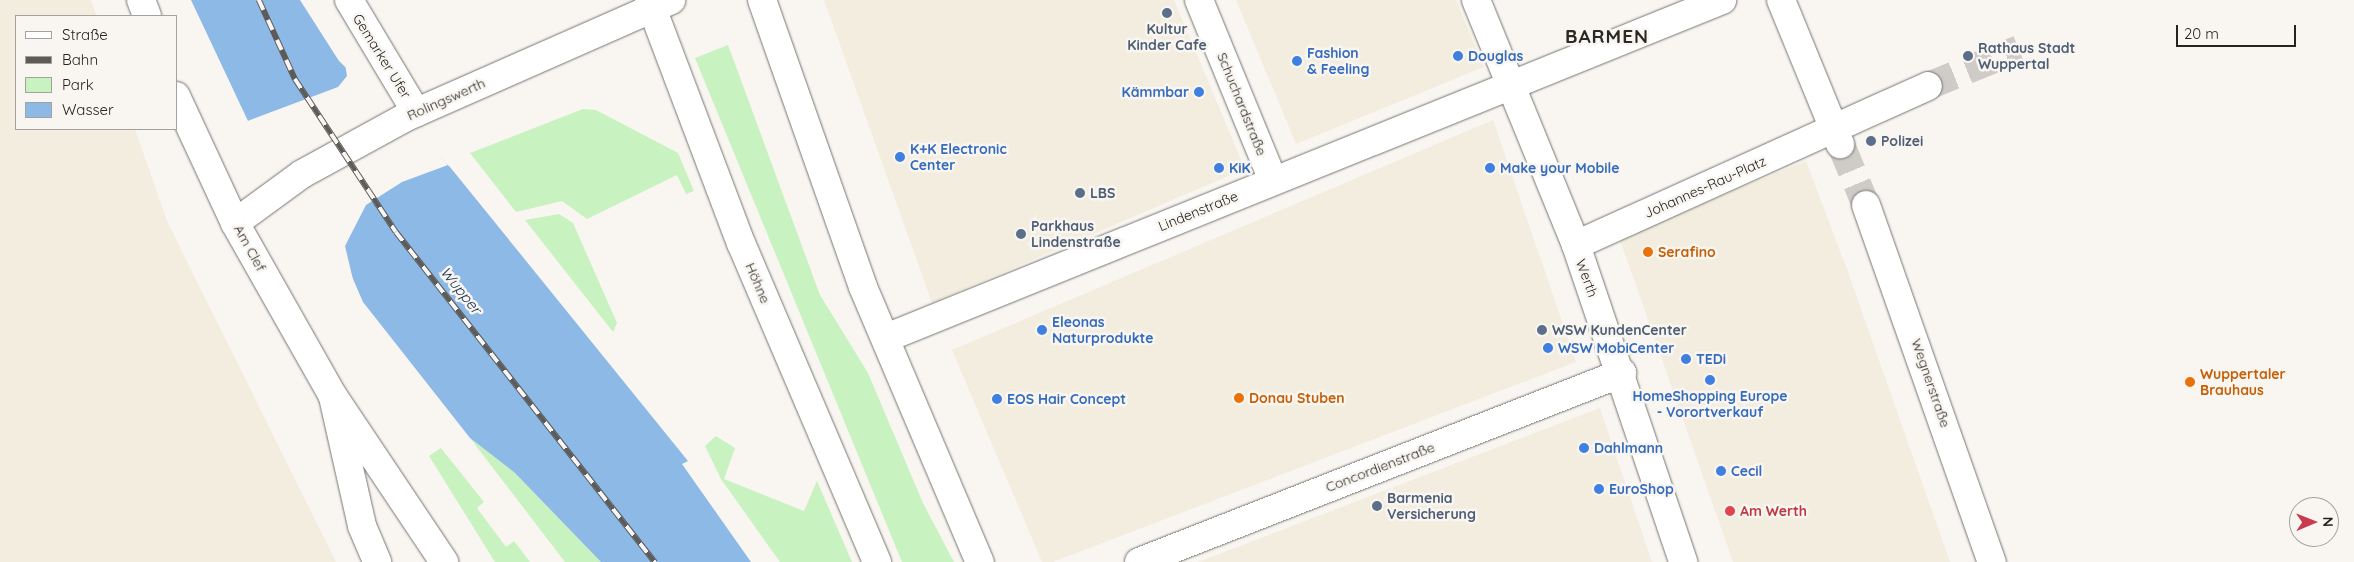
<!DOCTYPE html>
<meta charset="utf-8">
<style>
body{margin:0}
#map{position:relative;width:2354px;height:562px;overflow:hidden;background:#f9f6f1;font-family:Quicksand,sans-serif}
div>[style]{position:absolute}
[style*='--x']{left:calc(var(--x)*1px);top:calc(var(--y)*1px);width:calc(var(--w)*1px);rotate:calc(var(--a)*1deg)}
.built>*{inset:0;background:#f3ede0}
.green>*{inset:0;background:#c8f2bf}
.water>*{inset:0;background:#8db9e7}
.pier>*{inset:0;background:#f9f6f1}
.street-tunnel>*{height:28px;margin-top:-14px;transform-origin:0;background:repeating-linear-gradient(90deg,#cfccc8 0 28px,transparent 0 42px)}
.roads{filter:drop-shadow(0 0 1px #76746f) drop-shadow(0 0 1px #76746f)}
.street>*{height:28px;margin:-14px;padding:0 14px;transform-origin:14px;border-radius:14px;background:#fff}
.secondary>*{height:28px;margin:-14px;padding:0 14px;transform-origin:14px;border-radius:14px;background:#fff}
.primary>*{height:28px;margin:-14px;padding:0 14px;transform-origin:14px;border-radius:14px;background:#fff}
.rail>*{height:5.5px;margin-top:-2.75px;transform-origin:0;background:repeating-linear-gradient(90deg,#f9f6f1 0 11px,#5d5b58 0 22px);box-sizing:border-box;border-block:1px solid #5d5b58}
.dots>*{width:14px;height:14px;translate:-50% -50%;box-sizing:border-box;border:2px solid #f9f6f1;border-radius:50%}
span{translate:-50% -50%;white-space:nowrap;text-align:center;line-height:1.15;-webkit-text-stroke:5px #f9f6f1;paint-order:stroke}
.service-label{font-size:14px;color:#4e5e75;font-weight:700}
.left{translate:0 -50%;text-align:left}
.shop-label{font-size:14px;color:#366cbe;font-weight:700}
.right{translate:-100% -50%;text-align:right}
.street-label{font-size:14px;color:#252422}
.food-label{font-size:14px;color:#c56008;font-weight:700}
.health-label{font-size:14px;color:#be3a42;font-weight:700}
.water-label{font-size:15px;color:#0f304e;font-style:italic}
.district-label{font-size:19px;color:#2b2925;font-weight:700;letter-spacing:1px}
.legend{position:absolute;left:15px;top:15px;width:162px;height:115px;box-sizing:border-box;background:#f9f6f1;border:1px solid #a4a29e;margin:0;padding:6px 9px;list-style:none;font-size:15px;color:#252422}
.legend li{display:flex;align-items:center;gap:10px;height:25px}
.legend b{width:25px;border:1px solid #a4a29e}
.north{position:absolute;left:2289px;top:497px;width:50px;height:50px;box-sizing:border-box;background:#f9f6f1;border:1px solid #a4a29e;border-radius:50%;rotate:89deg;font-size:14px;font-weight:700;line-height:20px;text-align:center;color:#252422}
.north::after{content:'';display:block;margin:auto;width:18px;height:22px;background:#ca3a4f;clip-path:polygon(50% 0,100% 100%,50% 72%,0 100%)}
.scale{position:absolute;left:2176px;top:25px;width:120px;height:22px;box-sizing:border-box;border:2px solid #252422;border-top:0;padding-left:6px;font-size:15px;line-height:18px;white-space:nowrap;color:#252422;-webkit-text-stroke:4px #f9f6f1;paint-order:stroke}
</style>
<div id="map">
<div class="built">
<i style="clip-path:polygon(0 0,91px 0,97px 16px,16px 16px,16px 129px,135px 129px,167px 221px,336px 562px,0 562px)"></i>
<i style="clip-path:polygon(824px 0,1174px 0,1245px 169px,932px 303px)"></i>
<i style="clip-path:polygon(1236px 0,1456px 0,1484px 67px,1296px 144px)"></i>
<i style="clip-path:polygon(1493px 120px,1576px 362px,1053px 562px,1042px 562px,952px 350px)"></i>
<i style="clip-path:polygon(1806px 161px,1848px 272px,1950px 562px,1733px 562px,1619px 237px)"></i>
<i style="clip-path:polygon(1600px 408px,1652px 562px,1198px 562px)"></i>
</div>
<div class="green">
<i style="clip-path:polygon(728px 45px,820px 295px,868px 373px,923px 503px,954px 562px,902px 562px,695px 58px)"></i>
<i style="clip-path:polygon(583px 109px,596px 110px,678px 153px,694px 191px,686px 194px,677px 175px,587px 219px,562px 201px,516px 212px,470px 153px)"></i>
<i style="clip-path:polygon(559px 214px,573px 223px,617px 323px,613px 332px,525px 220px)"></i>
<i style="clip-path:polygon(716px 436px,735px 448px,724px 479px,804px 511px,817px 481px,852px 562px,780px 562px,721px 479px,705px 446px)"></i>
<i style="clip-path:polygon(470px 438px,515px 473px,601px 562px,565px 562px)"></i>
<i style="clip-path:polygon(441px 448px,484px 502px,477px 508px,506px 547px,514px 541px,530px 562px,495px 562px,429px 456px)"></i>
</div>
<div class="water">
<i style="clip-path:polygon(191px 0,300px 0,339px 61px,450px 167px,688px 461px,682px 464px,751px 562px,601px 562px,515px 473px,470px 438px,363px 302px,346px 263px,329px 248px,248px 121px)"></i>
</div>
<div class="pier">
<i style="clip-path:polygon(345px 64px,448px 165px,402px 182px,366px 205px,345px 246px,356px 292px,344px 264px,327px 250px,245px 122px,338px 87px,347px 76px)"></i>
</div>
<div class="street-tunnel">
<i style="--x:1928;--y:86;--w:98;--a:-22.1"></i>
<i style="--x:1841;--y:145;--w:65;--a:67.4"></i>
</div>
<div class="roads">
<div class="street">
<i style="--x:349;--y:0;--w:131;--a:59.1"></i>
<i style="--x:1199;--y:0;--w:195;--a:67.7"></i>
<i style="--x:1476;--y:0;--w:265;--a:67.8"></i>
<i style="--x:1576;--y:245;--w:335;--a:71.3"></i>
<i style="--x:1781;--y:0;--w:156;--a:67.7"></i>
<i style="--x:1866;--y:205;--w:379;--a:70.6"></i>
<i style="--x:1576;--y:245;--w:386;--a:-24.3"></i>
<i style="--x:886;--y:338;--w:902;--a:-22.01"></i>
<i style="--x:333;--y:397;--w:132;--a:77.3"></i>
<i style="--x:362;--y:526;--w:39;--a:67"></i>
<i style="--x:1139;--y:562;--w:519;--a:-21.37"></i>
</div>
<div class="secondary">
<i style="--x:141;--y:0;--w:17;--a:69"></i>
<i style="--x:176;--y:96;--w:140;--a:65.1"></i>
<i style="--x:235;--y:223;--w:199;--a:60.5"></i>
<i style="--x:333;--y:396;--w:200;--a:56.2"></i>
<i style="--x:235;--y:223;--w:83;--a:-36.2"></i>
<i style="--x:302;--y:174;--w:119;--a:-28.7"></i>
<i style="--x:406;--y:117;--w:290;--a:-23.8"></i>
</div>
<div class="primary">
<i style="--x:649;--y:0;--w:260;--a:69.3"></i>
<i style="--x:741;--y:243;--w:347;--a:66.9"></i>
<i style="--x:762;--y:0;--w:304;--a:70.6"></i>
<i style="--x:863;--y:287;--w:299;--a:67"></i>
</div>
</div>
<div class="rail">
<i style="--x:259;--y:0;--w:87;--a:65.5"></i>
<i style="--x:295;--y:79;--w:183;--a:56.6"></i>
<i style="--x:396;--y:232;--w:420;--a:51.9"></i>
</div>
<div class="dots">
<i style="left:1167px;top:13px;background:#5c6f8a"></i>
<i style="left:1458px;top:56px;background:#3f7fe0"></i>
<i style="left:1968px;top:56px;background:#5c6f8a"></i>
<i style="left:1297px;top:61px;background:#3f7fe0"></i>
<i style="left:1199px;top:92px;background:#3f7fe0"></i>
<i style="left:1871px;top:141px;background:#5c6f8a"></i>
<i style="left:900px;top:157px;background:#3f7fe0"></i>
<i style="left:1219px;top:168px;background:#3f7fe0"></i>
<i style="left:1490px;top:168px;background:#3f7fe0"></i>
<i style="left:1080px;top:193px;background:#5c6f8a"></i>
<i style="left:1021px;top:234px;background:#5c6f8a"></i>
<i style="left:1648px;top:252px;background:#e8710a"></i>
<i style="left:1042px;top:330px;background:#3f7fe0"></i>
<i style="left:1542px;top:330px;background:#5c6f8a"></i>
<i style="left:1548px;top:348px;background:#3f7fe0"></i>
<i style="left:1686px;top:359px;background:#3f7fe0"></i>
<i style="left:1710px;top:380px;background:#3f7fe0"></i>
<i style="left:2190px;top:382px;background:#e8710a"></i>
<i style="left:1239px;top:398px;background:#e8710a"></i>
<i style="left:997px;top:399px;background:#3f7fe0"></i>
<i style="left:1584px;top:448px;background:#3f7fe0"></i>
<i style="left:1721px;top:471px;background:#3f7fe0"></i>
<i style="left:1599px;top:489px;background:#3f7fe0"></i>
<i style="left:1377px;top:506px;background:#5c6f8a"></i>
<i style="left:1730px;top:511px;background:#e0444e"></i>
</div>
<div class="service-label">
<span style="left:1167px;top:37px">Kultur<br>Kinder Cafe</span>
<span class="left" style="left:1978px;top:56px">Rathaus Stadt<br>Wuppertal</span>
<span class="left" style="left:1881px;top:141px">Polizei</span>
<span class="left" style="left:1090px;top:193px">LBS</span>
<span class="left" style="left:1031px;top:234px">Parkhaus<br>Lindenstraße</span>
<span class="left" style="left:1552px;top:330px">WSW KundenCenter</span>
<span class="left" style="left:1387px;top:506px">Barmenia<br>Versicherung</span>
</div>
<div class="shop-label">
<span class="left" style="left:1307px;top:61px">Fashion<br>&amp; Feeling</span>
<span class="left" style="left:1468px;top:56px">Douglas</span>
<span class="right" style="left:1189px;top:92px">Kämmbar</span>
<span class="left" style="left:910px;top:157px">K+K Electronic<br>Center</span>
<span class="left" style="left:1229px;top:168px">KiK</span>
<span class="left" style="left:1500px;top:168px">Make your Mobile</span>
<span class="left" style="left:1052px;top:330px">Eleonas<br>Naturprodukte</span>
<span class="left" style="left:1558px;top:348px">WSW MobiCenter</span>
<span class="left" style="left:1696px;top:359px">TEDi</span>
<span style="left:1710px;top:404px">HomeShopping Europe<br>- Vorortverkauf</span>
<span class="left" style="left:1007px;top:399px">EOS Hair Concept</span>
<span class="left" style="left:1594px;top:448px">Dahlmann</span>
<span class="left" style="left:1731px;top:471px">Cecil</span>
<span class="left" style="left:1609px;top:489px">EuroShop</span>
</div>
<div class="street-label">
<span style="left:382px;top:56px;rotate:58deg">Gemarker Ufer</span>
<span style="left:446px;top:99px;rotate:-24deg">Rolingswerth</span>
<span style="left:1242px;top:104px;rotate:68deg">Schuchardstraße</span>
<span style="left:1705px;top:187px;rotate:-24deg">Johannes-Rau-Platz</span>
<span style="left:1198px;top:211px;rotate:-22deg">Lindenstraße</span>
<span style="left:250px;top:248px;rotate:61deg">Am Clef</span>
<span style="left:1587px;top:278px;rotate:70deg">Werth</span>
<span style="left:758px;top:283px;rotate:67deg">Höhne</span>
<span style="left:1931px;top:383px;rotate:71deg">Wegnerstraße</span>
<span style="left:1380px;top:467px;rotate:-21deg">Concordienstraße</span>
</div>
<div class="food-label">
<span class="left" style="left:1658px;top:252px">Serafino</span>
<span class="left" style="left:2200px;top:382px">Wuppertaler<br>Brauhaus</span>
<span class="left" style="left:1249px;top:398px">Donau Stuben</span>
</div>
<div class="health-label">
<span class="left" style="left:1740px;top:511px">Am Werth</span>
</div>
<div class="water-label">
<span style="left:461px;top:290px;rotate:51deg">Wupper</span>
</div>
<div class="district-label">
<span style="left:1607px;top:37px">BARMEN</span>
</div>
<ul class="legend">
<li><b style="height:6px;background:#fff"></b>Straße</li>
<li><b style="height:6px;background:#5d5b58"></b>Bahn</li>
<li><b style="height:14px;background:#c8f2bf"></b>Park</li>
<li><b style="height:14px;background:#8db9e7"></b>Wasser</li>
</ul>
<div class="north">N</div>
<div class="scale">20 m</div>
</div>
